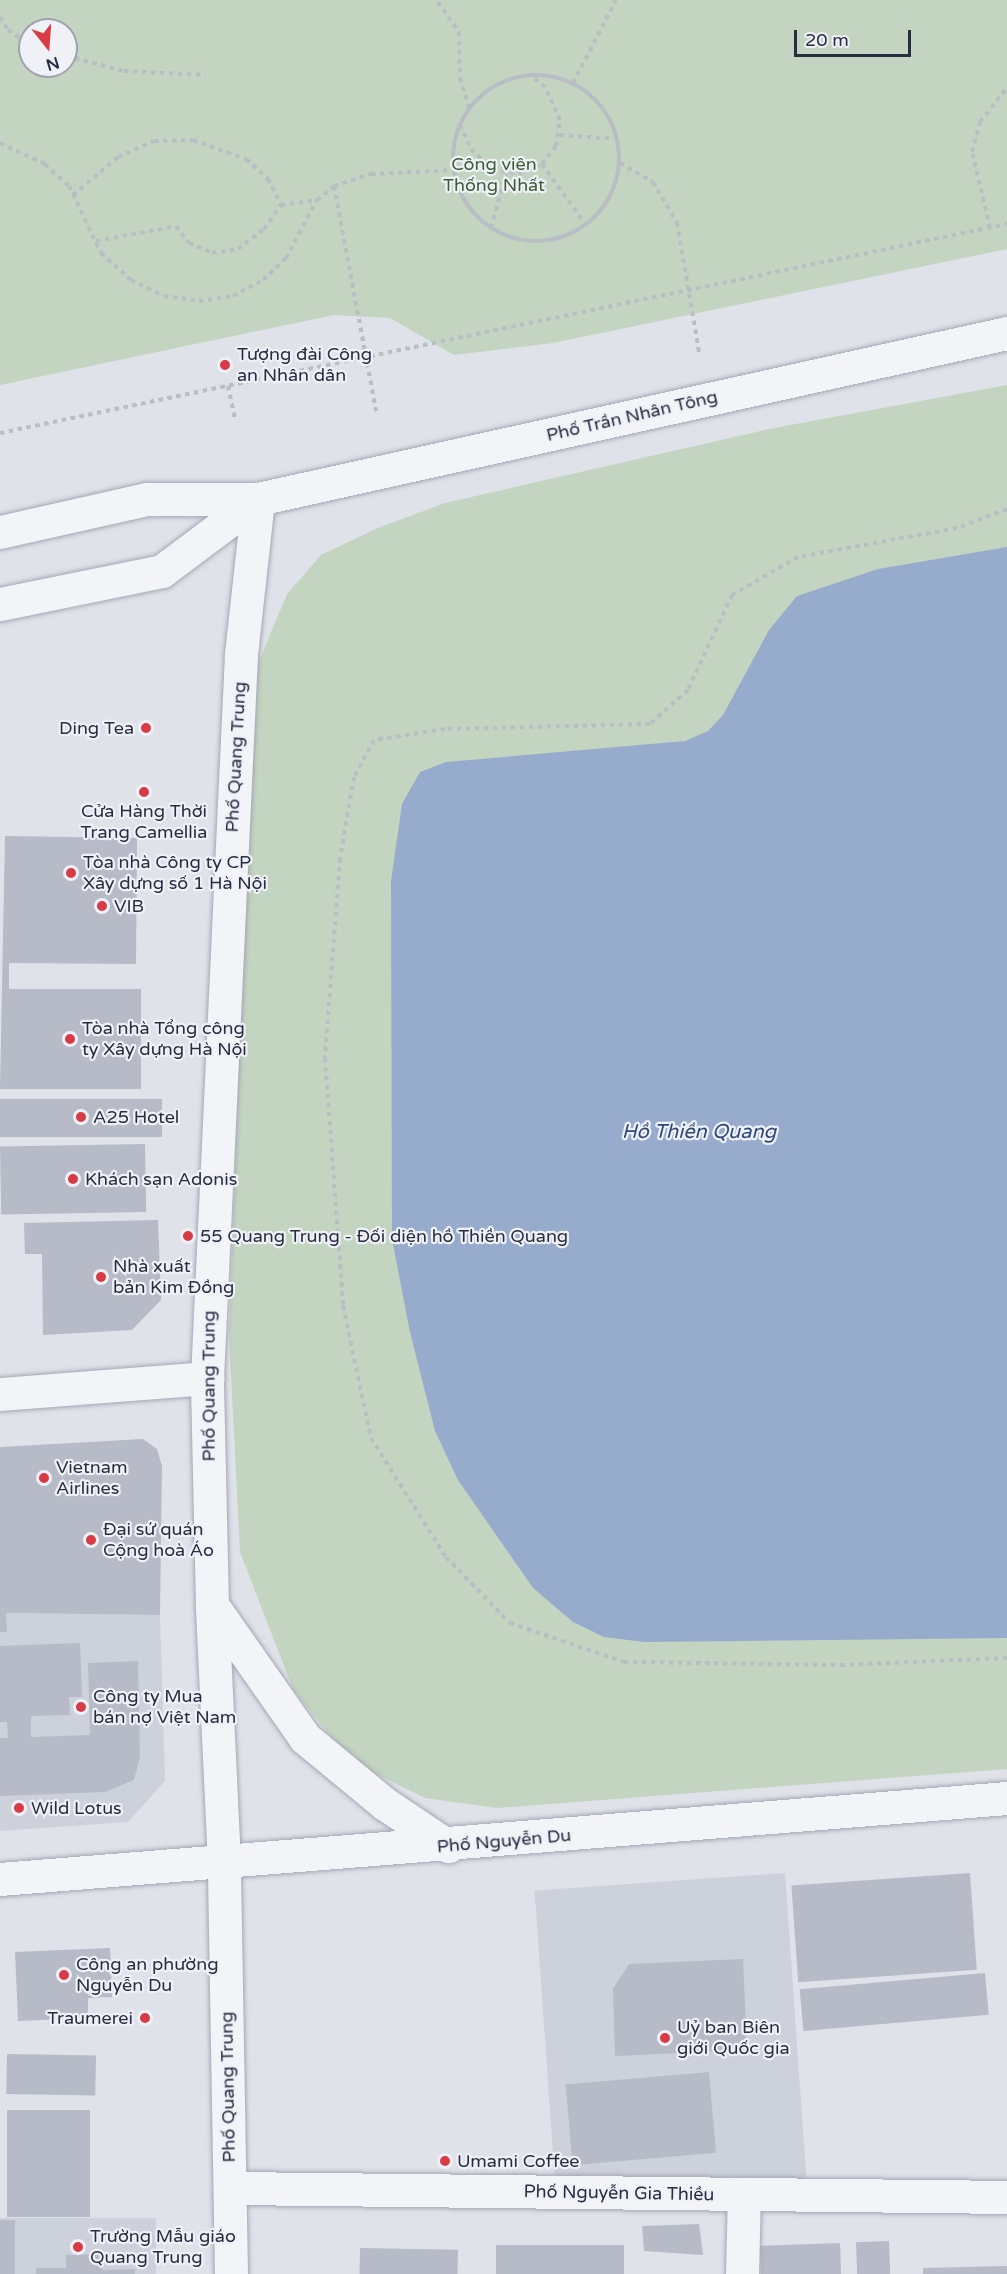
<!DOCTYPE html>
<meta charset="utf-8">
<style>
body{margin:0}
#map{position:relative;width:1007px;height:2274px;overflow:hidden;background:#dfe2e9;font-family:"Varela Round",sans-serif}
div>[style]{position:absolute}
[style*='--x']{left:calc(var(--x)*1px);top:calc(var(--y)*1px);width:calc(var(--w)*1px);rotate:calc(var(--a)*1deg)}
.built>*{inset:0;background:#cdd1dc;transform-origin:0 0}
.green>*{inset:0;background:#c3d4c0}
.water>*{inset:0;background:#97accc}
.building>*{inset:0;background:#b6bbc7;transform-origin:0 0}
.path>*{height:4px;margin-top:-2px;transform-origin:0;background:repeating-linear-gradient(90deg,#b9bdc4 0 4.5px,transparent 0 9px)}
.path>.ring{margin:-2px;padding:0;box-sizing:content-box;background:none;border:4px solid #b9bdc4;border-radius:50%}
.roads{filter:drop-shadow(0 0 2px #a4a8b4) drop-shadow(0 0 2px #a4a8b4)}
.minor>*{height:33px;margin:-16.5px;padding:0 16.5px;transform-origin:16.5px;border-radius:16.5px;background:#f2f4f7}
.tertiary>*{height:33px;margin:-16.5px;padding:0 16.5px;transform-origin:16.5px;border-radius:16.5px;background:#f2f4f7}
.dots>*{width:16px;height:16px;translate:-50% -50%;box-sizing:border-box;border:3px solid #eff1f7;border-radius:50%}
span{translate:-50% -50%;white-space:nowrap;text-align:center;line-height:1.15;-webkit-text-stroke:4.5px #eff1f7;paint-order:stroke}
.park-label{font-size:18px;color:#375f33}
.poi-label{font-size:18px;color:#272e42}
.left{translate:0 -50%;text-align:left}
.right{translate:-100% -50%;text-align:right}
.street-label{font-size:18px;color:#272e42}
.water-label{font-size:20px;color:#2e4979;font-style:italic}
.north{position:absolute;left:18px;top:18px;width:60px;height:60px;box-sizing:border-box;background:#eff1f7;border:2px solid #9fa3af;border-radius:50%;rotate:163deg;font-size:16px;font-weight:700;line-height:24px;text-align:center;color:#272e42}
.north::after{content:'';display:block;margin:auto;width:21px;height:27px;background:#d83b45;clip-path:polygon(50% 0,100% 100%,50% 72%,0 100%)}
.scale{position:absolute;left:794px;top:30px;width:117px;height:27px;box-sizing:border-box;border:3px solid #272e42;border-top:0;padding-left:8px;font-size:18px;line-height:21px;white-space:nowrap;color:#272e42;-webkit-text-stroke:4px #eff1f7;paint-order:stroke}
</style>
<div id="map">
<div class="built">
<i style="clip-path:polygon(0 1507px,6px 1613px,160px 1615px,165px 1781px,128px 1822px,0 1831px)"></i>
<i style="left:785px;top:1873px;width:308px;height:251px;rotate:86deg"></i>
<i style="left:0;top:2218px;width:156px;height:56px"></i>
</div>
<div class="green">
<i style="clip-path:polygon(evenodd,0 0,1007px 0,1007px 249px,553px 343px,454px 355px,390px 318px,334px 315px,0 385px,0 0,30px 30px,66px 30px,66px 66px,30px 66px,30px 30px)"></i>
<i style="clip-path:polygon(1007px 385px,1007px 1769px,497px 1808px,425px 1798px,370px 1771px,331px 1737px,293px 1689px,240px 1552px,229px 1334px,251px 723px,258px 664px,287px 594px,321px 555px,378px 528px,445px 503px,769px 429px)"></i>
</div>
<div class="water">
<i style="clip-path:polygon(1007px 547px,1007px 1638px,644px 1642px,604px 1637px,573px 1622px,533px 1588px,458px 1480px,435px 1431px,410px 1332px,392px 1239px,391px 881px,402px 804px,420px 772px,446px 762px,685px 741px,708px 731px,723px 715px,769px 630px,797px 596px,878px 569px)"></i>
</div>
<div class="building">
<i style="clip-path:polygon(5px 836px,137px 838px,136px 964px,9px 963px,9px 989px,141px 989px,141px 1089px,0 1089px)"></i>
<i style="left:0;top:1099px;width:162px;height:38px"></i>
<i style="left:145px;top:1144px;width:68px;height:145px;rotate:89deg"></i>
<i style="clip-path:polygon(158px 1220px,161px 1300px,132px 1330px,43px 1335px,42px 1254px,25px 1254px,24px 1223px)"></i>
<i style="clip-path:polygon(143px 1439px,157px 1449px,162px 1466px,160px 1615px,6px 1613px,7px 1632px,0 1632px,0 1447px)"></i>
<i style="clip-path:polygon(80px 1643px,82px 1697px,69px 1697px,70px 1715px,31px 1716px,31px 1737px,90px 1735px,88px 1663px,138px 1661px,140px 1757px,134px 1780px,105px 1792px,0 1796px,0 1738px,8px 1738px,7px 1722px,0 1722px,0 1646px)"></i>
<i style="left:970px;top:1873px;width:97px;height:179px;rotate:86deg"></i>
<i style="clip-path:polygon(110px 1948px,112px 1997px,88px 1998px,88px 2018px,18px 2021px,15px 1952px)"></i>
<i style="clip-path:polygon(743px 1959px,747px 2050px,615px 2056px,613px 1989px,629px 1964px)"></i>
<i style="left:985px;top:1973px;width:42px;height:186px;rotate:85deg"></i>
<i style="left:7px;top:2054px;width:89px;height:40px;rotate:1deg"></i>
<i style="left:709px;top:2072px;width:81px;height:144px;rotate:85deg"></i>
<i style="left:7px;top:2110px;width:83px;height:107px"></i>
<i style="left:0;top:2220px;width:15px;height:54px"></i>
<i style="clip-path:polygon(699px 2224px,703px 2255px,644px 2251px,642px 2226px)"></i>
<i style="left:889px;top:2241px;width:33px;height:33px;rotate:88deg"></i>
<i style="left:840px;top:2243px;width:31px;height:80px;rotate:88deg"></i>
<i style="left:496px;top:2245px;width:128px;height:29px"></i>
<i style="left:360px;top:2248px;width:98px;height:26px;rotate:1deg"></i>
<i style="clip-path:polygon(102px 2254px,102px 2270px,135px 2269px,135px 2274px,36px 2274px,36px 2268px,66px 2268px,66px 2255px)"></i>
<i style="clip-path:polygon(1007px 2266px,1007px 2274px,923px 2274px,923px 2268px)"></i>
</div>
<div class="path">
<i style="--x:438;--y:2;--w:37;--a:55"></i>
<i style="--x:459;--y:32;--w:46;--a:88.8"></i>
<i style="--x:460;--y:78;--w:31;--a:73"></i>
<i style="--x:0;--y:17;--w:15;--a:58"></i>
<i style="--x:8;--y:30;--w:27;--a:34"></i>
<i style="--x:66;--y:56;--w:60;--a:14.5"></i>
<i style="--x:124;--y:71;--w:82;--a:2.8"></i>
<i class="ring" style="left:453px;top:75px;width:162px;height:162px"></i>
<i style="--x:573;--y:83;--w:93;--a:-62.6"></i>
<i style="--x:460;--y:125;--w:26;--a:65"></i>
<i style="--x:471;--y:149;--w:29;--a:44"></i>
<i style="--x:492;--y:169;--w:27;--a:10"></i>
<i style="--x:519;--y:174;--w:25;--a:-23"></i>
<i style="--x:542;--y:164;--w:23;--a:-52"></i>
<i style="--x:556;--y:146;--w:26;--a:-81"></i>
<i style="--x:560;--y:120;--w:36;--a:-114"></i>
<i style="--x:545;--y:87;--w:19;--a:-141"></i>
<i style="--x:560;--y:135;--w:58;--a:3.9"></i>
<i style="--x:0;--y:143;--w:50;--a:25"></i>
<i style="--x:45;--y:164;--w:33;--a:43"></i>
<i style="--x:69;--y:186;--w:74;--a:64.5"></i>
<i style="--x:101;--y:253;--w:40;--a:42"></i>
<i style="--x:131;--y:280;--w:37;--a:26"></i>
<i style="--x:164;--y:296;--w:35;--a:8"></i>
<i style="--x:199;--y:301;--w:34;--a:-8"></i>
<i style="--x:233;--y:296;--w:34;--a:-28"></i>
<i style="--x:263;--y:280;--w:32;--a:-44"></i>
<i style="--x:286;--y:258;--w:66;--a:-61.9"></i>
<i style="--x:317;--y:200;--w:22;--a:-39"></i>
<i style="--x:334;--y:186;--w:39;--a:-18"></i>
<i style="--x:371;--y:174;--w:82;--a:-2.8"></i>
<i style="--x:620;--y:163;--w:38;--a:30"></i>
<i style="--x:653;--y:182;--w:48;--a:59.7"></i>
<i style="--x:677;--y:223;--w:131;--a:80.3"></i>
<i style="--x:542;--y:164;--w:75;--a:54.2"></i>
<i style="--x:334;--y:186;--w:229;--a:79.4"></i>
<i style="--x:73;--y:195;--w:59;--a:-40.2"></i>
<i style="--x:118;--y:157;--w:39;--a:-24"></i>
<i style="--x:154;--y:141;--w:39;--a:-1"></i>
<i style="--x:193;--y:140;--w:56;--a:19.7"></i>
<i style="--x:246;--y:159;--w:30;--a:42"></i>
<i style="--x:268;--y:179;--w:29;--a:63"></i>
<i style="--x:491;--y:228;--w:56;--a:-74.5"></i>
<i style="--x:990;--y:228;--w:78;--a:-103.3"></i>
<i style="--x:972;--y:152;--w:31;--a:-75"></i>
<i style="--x:980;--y:122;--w:43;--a:-51.5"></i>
<i style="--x:96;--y:241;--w:81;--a:-10.6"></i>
<i style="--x:176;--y:226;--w:21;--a:53"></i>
<i style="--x:189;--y:243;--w:25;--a:23"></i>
<i style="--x:212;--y:253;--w:26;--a:-9"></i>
<i style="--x:238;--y:249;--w:33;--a:-38"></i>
<i style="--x:264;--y:229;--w:29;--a:-55"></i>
<i style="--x:281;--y:205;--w:36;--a:-8"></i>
<i style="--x:228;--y:386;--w:33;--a:78"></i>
<i style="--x:0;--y:433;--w:1028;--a:-11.73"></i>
<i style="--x:1007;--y:509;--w:53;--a:159.2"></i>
<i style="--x:957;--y:528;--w:162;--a:169.7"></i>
<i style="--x:798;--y:557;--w:76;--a:150.1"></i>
<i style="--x:732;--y:595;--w:105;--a:114.9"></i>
<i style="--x:688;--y:690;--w:51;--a:138.2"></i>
<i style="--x:650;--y:724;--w:205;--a:178.6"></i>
<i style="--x:445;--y:729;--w:72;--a:171.2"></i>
<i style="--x:374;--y:740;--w:42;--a:118.4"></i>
<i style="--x:354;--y:777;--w:82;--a:99.8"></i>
<i style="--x:340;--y:858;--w:201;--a:94.3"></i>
<i style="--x:325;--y:1058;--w:249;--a:85.8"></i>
<i style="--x:343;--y:1306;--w:135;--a:78"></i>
<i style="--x:371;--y:1438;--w:141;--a:57.8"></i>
<i style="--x:446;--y:1557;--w:92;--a:45.9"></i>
<i style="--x:510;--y:1623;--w:120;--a:18.9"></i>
<i style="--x:624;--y:1662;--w:217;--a:0.8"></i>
<i style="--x:841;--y:1665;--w:166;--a:-2.4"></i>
</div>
<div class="roads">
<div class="minor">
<i style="--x:0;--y:1394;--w:208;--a:-4.4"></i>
<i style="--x:231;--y:2188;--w:776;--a:0.66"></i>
<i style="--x:742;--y:2274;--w:80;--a:-88.6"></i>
</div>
<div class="tertiary">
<i style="--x:0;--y:532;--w:151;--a:-12.7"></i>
<i style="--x:147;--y:499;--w:111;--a:0"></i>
<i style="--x:258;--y:499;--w:767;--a:-12.5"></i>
<i style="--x:0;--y:604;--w:165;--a:-11.5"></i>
<i style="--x:162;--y:571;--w:120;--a:-36.9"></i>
<i style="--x:212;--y:1605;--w:162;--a:55"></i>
<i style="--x:305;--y:1738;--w:104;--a:39.5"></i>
<i style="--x:385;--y:1804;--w:76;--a:33.7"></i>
<i style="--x:0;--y:1879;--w:1010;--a:-4.6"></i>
<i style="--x:231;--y:2274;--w:411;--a:-91"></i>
<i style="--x:224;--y:1863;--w:258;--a:-92.7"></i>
<i style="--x:212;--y:1605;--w:227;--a:-91.3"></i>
<i style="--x:207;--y:1378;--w:725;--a:-87.31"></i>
<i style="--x:241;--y:654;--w:156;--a:-83.7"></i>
</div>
</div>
<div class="dots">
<i style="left:225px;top:365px;background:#d83b45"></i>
<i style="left:146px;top:728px;background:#d83b45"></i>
<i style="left:144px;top:792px;background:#d83b45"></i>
<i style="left:71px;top:873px;background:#d83b45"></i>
<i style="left:102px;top:906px;background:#d83b45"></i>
<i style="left:70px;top:1039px;background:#d83b45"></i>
<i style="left:81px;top:1117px;background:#d83b45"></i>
<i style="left:73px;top:1179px;background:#d83b45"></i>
<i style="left:188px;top:1236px;background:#d83b45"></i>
<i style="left:101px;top:1277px;background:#d83b45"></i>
<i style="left:44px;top:1478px;background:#d83b45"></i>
<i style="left:91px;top:1540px;background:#d83b45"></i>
<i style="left:81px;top:1707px;background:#d83b45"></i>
<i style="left:19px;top:1808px;background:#d83b45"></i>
<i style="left:64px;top:1975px;background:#d83b45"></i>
<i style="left:145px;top:2018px;background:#d83b45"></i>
<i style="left:665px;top:2038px;background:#d83b45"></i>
<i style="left:445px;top:2161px;background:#d83b45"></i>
<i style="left:78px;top:2247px;background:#d83b45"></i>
</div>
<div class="park-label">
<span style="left:494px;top:175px">Công viên<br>Thống Nhất</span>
</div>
<div class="poi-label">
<span class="left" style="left:237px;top:365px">Tượng đài Công<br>an Nhân dân</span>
<span class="right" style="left:134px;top:728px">Ding Tea</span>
<span style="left:144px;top:822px">Cửa Hàng Thời<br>Trang Camellia</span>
<span class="left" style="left:83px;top:873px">Tòa nhà Công ty CP<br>Xây dựng số 1 Hà Nội</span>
<span class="left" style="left:114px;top:906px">VIB</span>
<span class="left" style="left:82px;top:1039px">Tòa nhà Tổng công<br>ty Xây dựng Hà Nội</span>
<span class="left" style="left:93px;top:1117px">A25 Hotel</span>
<span class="left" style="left:85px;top:1179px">Khách sạn Adonis</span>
<span class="left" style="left:200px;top:1236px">55 Quang Trung - Đối diện hồ Thiền Quang</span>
<span class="left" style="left:113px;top:1277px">Nhà xuất<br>bản Kim Đồng</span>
<span class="left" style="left:56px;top:1478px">Vietnam<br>Airlines</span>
<span class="left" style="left:103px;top:1540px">Đại sứ quán<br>Cộng hoà Áo</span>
<span class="left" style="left:93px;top:1707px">Công ty Mua<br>bán nợ Việt Nam</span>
<span class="left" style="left:31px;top:1808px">Wild Lotus</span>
<span class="left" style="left:76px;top:1975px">Công an phường<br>Nguyễn Du</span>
<span class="right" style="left:133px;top:2018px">Traumerei</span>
<span class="left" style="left:677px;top:2038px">Uỷ ban Biên<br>giới Quốc gia</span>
<span class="left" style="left:457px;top:2161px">Umami Coffee</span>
<span class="left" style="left:90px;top:2247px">Trường Mẫu giáo<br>Quang Trung</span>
</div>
<div class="street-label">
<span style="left:632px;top:416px;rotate:-13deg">Phố Trần Nhân Tông</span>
<span style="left:236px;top:757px;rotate:-87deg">Phố Quang Trung</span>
<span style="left:209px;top:1386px;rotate:-90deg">Phố Quang Trung</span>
<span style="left:504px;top:1841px;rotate:-5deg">Phố Nguyễn Du</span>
<span style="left:228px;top:2087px;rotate:-91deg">Phố Quang Trung</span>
<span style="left:619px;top:2193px;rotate:1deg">Phố Nguyễn Gia Thiều</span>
</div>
<div class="water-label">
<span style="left:699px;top:1132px">Hồ Thiền Quang</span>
</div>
<div class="north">N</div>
<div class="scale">20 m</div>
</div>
